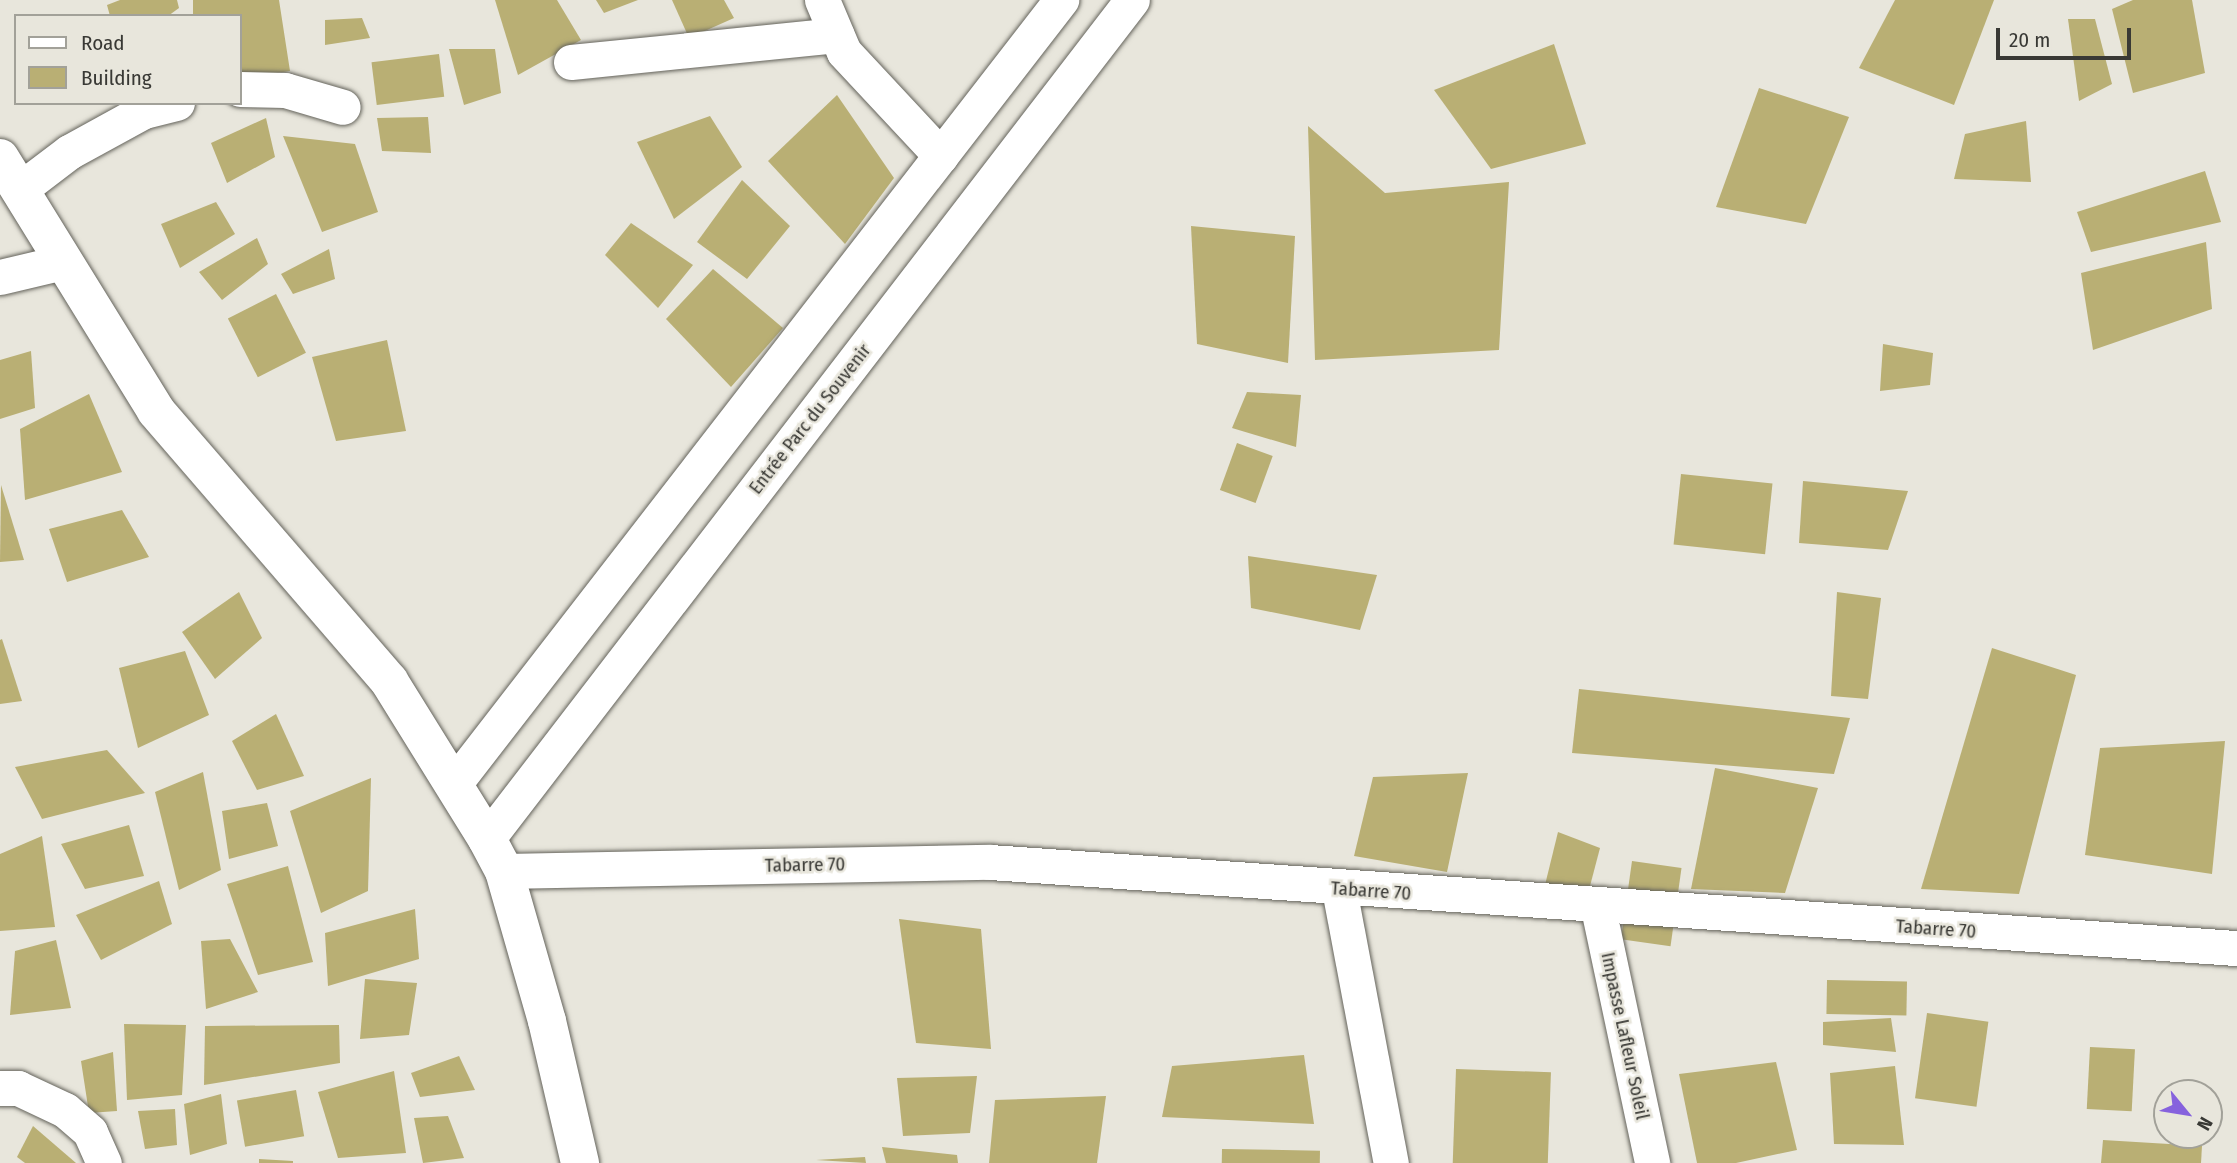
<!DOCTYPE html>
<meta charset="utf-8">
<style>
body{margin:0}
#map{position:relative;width:2237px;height:1163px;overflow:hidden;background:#e8e6dc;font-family:"Fira Sans Condensed",sans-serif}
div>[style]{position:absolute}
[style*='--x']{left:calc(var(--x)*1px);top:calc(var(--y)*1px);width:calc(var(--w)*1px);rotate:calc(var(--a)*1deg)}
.building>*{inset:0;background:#b9af74;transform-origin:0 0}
.roads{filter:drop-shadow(0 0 2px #64635b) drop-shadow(0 0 2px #64635b)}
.minor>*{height:35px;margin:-17.5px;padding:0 17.5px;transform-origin:17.5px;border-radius:17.5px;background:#fff}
.secondary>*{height:38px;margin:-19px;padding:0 19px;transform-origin:19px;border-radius:19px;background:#fff}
span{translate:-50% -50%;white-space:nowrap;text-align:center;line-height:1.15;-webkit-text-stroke:5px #e8e6dc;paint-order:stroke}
.street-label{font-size:19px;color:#393935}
.legend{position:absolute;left:14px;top:14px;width:228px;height:91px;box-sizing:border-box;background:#e8e6dc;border:2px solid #a2a199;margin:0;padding:9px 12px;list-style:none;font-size:21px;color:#393935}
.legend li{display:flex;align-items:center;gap:14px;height:35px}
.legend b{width:35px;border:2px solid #a2a199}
.north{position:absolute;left:2153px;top:1079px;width:70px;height:70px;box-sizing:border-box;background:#e8e6dc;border:2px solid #a2a199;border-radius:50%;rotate:120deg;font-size:19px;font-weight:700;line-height:28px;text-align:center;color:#393935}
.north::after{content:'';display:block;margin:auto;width:24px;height:32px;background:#8662dd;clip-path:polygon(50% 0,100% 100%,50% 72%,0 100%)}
.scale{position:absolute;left:1996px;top:28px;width:135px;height:32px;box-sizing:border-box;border:4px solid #393935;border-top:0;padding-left:9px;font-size:21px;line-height:24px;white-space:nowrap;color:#393935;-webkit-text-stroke:5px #e8e6dc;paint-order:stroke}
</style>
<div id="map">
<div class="building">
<i style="clip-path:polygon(120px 0,177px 0,179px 8px,168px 16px,110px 16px,107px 5px)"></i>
<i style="clip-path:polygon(193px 0,279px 0,290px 71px,240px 79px,240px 16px,193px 16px)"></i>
<i style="clip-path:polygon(495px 0,557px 0,581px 40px,518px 75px)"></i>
<i style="clip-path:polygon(596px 0,638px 0,604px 13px)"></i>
<i style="clip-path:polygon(672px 0,724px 0,734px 18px,689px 38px)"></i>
<i style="clip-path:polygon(1895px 0,1994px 0,1954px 105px,1859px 68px)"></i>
<i style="clip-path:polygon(2133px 0,2192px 0,2205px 73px,2133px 93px,2112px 9px)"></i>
<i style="clip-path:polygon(362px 18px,370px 38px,325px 45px,325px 20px)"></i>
<i style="clip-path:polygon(2068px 19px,2095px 19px,2112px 84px,2079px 101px)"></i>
<i style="clip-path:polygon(1554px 44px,1586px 144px,1491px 169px,1434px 90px)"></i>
<i style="clip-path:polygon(449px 49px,495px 49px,501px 93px,464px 105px)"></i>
<i style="left:439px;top:54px;width:43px;height:68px;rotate:83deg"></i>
<i style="clip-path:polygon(1759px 88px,1849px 117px,1806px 224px,1716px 207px)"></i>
<i style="clip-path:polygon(837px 95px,894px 178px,845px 244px,768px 161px)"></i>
<i style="clip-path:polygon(710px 116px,742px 167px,674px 219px,637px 142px)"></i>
<i style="clip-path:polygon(428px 117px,431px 153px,382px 151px,377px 118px)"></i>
<i style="clip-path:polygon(266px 118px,275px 157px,227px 183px,211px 143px)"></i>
<i style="clip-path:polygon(2026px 121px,2031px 182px,1954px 179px,1965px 134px)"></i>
<i style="clip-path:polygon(1308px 126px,1385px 193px,1509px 182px,1499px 350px,1315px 360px)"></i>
<i style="clip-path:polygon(283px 136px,355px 144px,378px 212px,322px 232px)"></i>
<i style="clip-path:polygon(2205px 171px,2221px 222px,2091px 252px,2077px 212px)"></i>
<i style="clip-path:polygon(742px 180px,790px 226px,747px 279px,697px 242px)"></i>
<i style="clip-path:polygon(216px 202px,235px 234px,180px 268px,161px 224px)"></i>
<i style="clip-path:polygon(631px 223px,693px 265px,658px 308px,605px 255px)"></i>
<i style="clip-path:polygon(1191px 226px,1295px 236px,1288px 363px,1197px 344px)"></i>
<i style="clip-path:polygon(257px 238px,268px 264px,222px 300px,199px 272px)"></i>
<i style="clip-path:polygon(2206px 242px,2212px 309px,2093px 350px,2081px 273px)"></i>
<i style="clip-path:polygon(329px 249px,335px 279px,293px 294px,281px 274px)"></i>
<i style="clip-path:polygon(713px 269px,783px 328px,731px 387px,666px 319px)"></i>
<i style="left:276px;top:294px;width:66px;height:54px;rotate:63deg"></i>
<i style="clip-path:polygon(387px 340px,406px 431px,336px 441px,312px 357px)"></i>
<i style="clip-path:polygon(1883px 344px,1933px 353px,1930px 385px,1880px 391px)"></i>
<i style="clip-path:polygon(31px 351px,35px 408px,0 419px,0 360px)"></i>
<i style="clip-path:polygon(1247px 392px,1301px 395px,1296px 447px,1232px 428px)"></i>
<i style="clip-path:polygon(89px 394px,122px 472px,25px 500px,20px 429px)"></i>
<i style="left:1237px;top:443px;width:38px;height:50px;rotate:20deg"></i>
<i style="left:1681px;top:474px;width:92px;height:71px;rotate:6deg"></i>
<i style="clip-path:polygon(1803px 481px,1908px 491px,1888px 550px,1799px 543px)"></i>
<i style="clip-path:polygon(1px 485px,24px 560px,0 562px)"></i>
<i style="clip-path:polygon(122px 510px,149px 557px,67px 582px,49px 529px)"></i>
<i style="clip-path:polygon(1248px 556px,1377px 575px,1360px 630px,1251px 608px)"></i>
<i style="clip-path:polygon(239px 592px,262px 638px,215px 679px,182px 632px)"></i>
<i style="clip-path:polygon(1837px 592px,1881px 598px,1868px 699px,1831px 696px)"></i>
<i style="clip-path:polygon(2px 639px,22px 701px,0 704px,0 640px)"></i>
<i style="clip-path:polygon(1992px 648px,2076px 675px,2019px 894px,1921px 889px)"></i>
<i style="clip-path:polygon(185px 651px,209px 715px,138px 748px,119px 668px)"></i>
<i style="clip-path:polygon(1579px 689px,1850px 718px,1834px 774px,1572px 753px)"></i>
<i style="clip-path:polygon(276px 714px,304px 776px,257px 790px,232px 741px)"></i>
<i style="clip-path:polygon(2225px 741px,2212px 874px,2085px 855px,2100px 748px)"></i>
<i style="clip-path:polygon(107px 750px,145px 793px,42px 819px,15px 767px)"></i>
<i style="clip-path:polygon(1715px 768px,1818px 788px,1785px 893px,1691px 889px)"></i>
<i style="clip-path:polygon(203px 772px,221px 870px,179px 890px,155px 792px)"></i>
<i style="clip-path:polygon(1468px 773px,1447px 872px,1354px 856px,1373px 777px)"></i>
<i style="clip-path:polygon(371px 778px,368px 891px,321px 913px,290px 811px)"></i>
<i style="clip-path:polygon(267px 803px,278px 846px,229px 859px,222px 811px)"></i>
<i style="clip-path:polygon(129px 825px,144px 876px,85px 889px,61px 844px)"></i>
<i style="clip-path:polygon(1558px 832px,1600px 848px,1590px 886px,1545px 885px)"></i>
<i style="clip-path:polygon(42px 836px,55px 927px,0 931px,0 854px)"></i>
<i style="left:1632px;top:861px;width:50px;height:79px;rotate:8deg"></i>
<i style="clip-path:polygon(288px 866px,313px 962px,258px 975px,227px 884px)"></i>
<i style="clip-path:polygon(159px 881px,172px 924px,101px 960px,76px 915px)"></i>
<i style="clip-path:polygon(415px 909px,419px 959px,328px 986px,325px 933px)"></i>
<i style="clip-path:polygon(899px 919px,981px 929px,991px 1049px,916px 1043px)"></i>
<i style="clip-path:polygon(230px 939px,258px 992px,206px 1009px,201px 941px)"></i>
<i style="clip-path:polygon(56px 940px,71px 1008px,10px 1015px,15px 951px)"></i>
<i style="clip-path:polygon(365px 979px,417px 983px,409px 1035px,360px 1039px)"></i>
<i style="left:1827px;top:980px;width:80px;height:34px;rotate:1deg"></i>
<i style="left:1927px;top:1013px;width:62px;height:86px;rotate:8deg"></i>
<i style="clip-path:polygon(1891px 1018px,1896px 1052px,1823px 1045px,1823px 1022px)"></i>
<i style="clip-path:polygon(124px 1024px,186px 1025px,182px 1095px,127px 1100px)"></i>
<i style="clip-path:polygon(339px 1025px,340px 1063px,204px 1085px,205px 1026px)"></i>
<i style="left:2090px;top:1047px;width:45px;height:62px;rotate:3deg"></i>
<i style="clip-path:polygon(113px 1052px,117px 1111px,89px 1113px,81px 1061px)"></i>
<i style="clip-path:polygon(1304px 1055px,1314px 1124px,1162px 1117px,1172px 1066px)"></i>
<i style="clip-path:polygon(459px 1056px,475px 1090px,420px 1097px,411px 1073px)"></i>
<i style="clip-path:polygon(1776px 1062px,1797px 1150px,1736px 1163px,1697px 1163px,1679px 1074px)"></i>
<i style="clip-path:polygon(1895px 1066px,1904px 1145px,1834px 1144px,1830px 1073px)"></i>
<i style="left:1456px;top:1069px;width:95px;height:94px;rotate:2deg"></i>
<i style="clip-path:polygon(394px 1071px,406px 1153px,338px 1158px,318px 1092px)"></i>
<i style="clip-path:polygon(977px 1076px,970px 1133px,903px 1136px,897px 1078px)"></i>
<i style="left:296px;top:1090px;width:47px;height:60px;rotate:80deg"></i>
<i style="clip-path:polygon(221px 1094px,227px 1144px,190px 1155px,184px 1104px)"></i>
<i style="clip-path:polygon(1106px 1096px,1097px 1163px,989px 1163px,995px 1100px)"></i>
<i style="clip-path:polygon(175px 1109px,177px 1145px,145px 1149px,138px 1111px)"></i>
<i style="clip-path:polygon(448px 1116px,464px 1158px,423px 1163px,414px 1118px)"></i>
<i style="clip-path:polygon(33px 1126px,76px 1163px,25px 1163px,17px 1157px)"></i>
<i style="clip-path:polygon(2103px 1140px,2202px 1146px,2201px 1163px,2101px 1163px)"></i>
<i style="clip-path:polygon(882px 1147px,957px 1155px,958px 1163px,886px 1163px)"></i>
<i style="left:1222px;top:1149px;width:98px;height:14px;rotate:1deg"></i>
<i style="clip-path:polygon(865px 1157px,866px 1163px,816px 1160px)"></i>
<i style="clip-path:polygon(259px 1159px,293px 1161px,293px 1163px,259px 1163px)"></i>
</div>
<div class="roads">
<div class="minor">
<i style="--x:822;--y:0;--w:56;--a:67.1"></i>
<i style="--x:844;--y:52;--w:142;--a:47"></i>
<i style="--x:571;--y:62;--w:267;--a:-5.8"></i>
<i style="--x:240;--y:89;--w:45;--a:1.3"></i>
<i style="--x:285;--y:90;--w:60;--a:16.3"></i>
<i style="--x:19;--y:190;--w:63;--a:-37.2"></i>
<i style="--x:69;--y:152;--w:85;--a:-28.7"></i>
<i style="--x:144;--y:111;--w:34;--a:-14"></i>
<i style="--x:0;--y:277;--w:65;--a:-13.4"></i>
<i style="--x:454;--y:784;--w:992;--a:-52.25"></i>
<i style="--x:487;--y:839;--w:1058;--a:-52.45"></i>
<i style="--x:504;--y:871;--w:486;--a:-1.1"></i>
<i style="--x:990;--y:862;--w:1250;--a:3.95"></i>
<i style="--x:1339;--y:889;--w:279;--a:79.3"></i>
<i style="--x:1598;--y:908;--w:261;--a:78"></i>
<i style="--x:0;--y:1088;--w:18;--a:0"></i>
<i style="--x:18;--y:1088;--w:52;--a:25.1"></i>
<i style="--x:65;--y:1110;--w:33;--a:41"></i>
<i style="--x:90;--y:1132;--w:34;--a:66"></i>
</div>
<div class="secondary">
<i style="--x:0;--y:158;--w:297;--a:58.3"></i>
<i style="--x:156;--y:411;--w:357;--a:49.2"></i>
<i style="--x:389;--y:681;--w:186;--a:58.2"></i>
<i style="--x:487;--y:839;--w:36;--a:62"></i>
<i style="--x:504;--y:871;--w:156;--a:74"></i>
<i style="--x:547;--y:1021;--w:146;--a:76.9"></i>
</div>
</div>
<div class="street-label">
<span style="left:810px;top:419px;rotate:-52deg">Entrée Parc du Souvenir</span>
<span style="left:805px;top:865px;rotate:-1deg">Tabarre 70</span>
<span style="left:1371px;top:891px;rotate:4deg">Tabarre 70</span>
<span style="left:1936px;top:929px;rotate:4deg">Tabarre 70</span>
<span style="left:1625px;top:1036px;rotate:78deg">Impasse Lafleur Soleil</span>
</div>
<ul class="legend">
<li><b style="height:9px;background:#fff"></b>Road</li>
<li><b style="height:19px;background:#b9af74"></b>Building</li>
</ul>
<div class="north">N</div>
<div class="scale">20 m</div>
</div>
